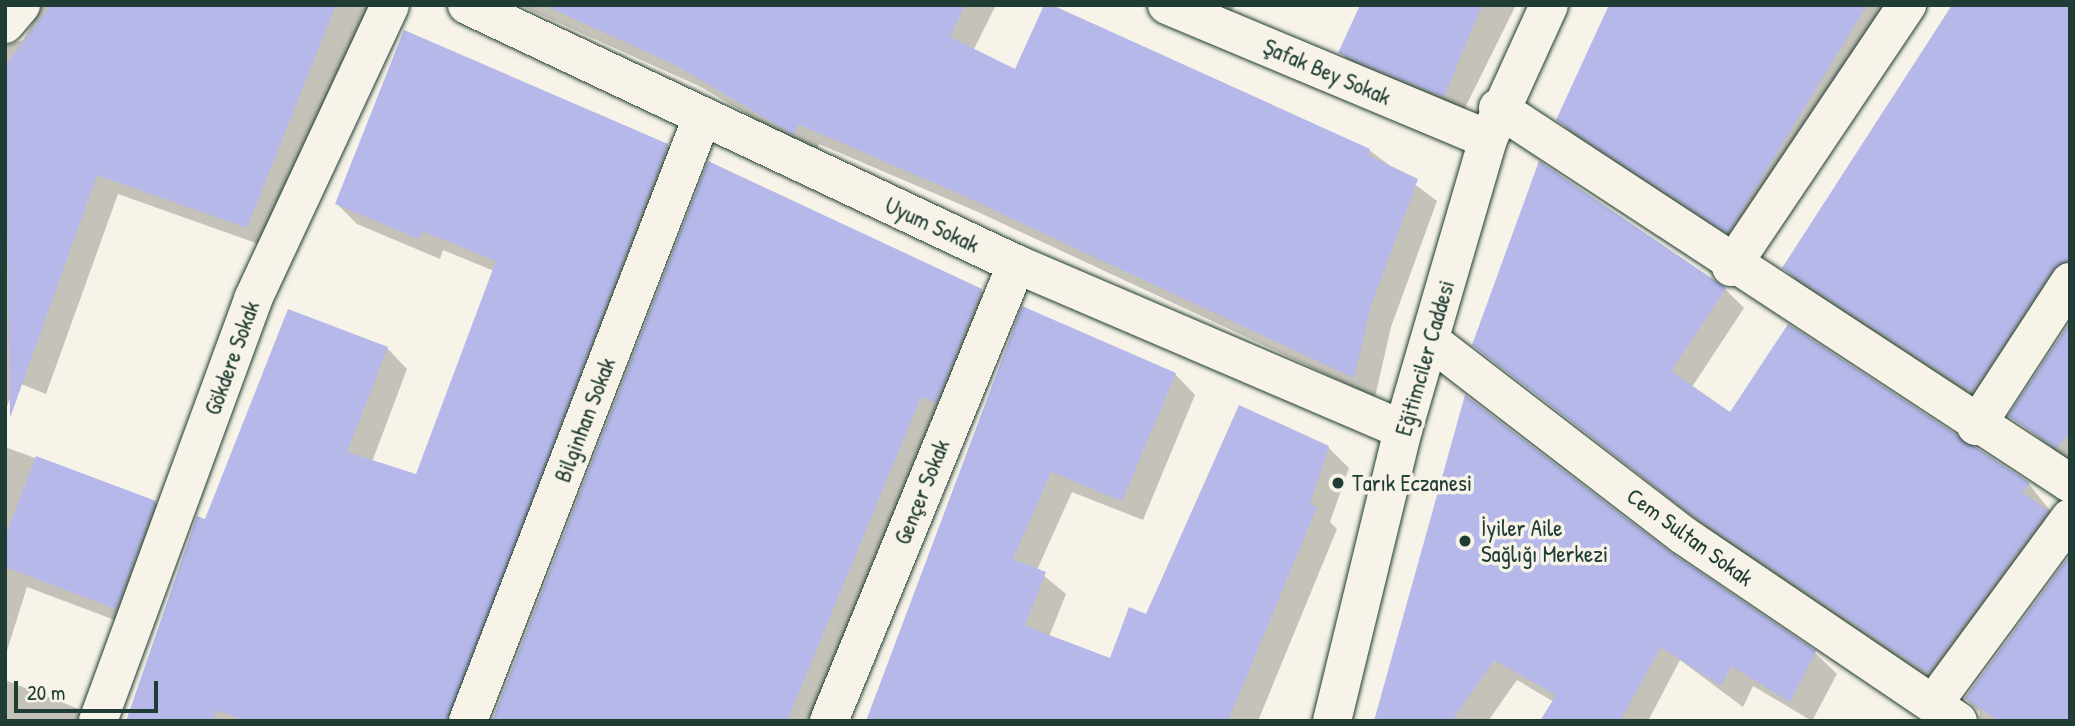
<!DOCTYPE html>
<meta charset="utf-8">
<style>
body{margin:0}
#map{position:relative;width:2075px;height:726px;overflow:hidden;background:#f7f3e8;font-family:"Patrick Hand",sans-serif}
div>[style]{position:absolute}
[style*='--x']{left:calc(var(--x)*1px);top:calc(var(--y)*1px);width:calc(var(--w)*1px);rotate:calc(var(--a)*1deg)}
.shadow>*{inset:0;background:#0003}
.building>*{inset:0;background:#b5b8e9}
.roads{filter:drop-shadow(0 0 2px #1f3d34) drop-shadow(0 0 2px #1f3d34)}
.minor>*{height:38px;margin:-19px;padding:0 19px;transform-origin:19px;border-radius:19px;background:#f7f3e8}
.dots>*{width:19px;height:19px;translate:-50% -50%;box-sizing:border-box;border:4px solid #f7f3e8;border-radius:50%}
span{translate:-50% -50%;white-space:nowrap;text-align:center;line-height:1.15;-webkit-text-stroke:7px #f7f3e8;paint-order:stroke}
.street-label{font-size:23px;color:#1f3d34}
.poi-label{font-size:23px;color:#1f3d34}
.left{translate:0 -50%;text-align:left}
.frame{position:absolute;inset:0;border:7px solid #1f3d34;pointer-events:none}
.scale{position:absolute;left:14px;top:681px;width:144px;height:32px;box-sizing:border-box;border:4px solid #1f3d34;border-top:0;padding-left:9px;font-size:21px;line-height:24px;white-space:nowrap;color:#1f3d34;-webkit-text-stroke:5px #f7f3e8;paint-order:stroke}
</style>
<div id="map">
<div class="shadow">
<i style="clip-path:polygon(43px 5px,370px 5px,267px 247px,118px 194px,46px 394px,16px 382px,5px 412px,5px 46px,23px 40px)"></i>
<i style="clip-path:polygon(519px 5px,996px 5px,973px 51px,1016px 72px,1369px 150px,1437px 201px,1391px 327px,1375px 397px,978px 212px,819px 144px,815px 154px,699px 86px)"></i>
<i style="clip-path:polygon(1201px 5px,1235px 5px,1229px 18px)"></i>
<i style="clip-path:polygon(1362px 5px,1516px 5px,1462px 114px,1358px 70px,1340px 52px)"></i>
<i style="clip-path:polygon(1612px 5px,1902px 5px,1750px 253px,1580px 141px,1558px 120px)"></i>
<i style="clip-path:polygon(2070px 5px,2070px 292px,1992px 411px,1803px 287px,1784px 268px)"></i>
<i style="clip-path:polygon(667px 145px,688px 166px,473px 721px,128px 721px,206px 522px,387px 348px,407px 369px,372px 462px,418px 476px,494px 271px,443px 250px,440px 259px,357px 224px,337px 204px)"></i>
<i style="clip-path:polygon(1725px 289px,1744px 308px,1692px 387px,1731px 414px,2029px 484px,2066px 531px,1948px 691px,1717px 536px,1474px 345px)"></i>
<i style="clip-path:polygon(981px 290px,1002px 311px,816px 721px,493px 721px)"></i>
<i style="clip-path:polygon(1023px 309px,1175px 374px,1195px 395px,1143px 520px,1072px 492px,1037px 570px,1066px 594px,1049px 637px,1111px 660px,1147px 616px,1328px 447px,1349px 468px,1330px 522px,1337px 529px,1258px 721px,867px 721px)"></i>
<i style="clip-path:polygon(2070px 326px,2070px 462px,2011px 416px)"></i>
<i style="clip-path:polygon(5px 447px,155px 502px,175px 523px,136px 628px,27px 587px,5px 657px)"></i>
<i style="clip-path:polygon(1669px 554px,1815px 653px,1837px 674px,1812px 721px,1753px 686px,1743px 707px,1680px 660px,1648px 721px,1542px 721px,1554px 702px,1517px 680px,1488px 721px,1375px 721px)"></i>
<i style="clip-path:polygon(5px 680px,79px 709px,91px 721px,5px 721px)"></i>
<i style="clip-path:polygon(1966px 699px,2070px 721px,1979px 721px,1980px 712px)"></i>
</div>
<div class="building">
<i style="clip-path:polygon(51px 5px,336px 5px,247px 228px,97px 175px,10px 418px,5px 66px)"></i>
<i style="clip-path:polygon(544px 5px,965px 5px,950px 37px,1015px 69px,1044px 5px,1052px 5px,1370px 149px,1368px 155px,1418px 179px,1371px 306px,1354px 378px,955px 192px,798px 124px,794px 135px,677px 66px)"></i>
<i style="clip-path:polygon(1360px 5px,1482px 5px,1444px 97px,1338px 53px)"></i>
<i style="clip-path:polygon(1609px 5px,1867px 5px,1728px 233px,1556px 120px)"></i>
<i style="clip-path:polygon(1952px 5px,2070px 5px,2070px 260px,2052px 270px,1972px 392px,1782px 268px)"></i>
<i style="clip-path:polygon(404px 30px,668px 144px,447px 721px,246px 721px,217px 710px,213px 721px,126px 721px,197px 516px,205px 519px,288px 309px,388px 347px,347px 452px,416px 474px,496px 261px,422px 231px,419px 239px,335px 204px)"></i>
<i style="clip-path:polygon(708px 161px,982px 289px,936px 403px,921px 397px,787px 721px,492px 721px)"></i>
<i style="clip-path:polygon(1539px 161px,1726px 288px,1671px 371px,1730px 412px,1788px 324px,2030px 483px,2022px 492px,2048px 511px,1928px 673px,1696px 517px,1472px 345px)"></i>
<i style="clip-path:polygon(1022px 306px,1176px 373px,1122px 501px,1051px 472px,1013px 559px,1046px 572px,1025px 625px,1036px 630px,1110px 658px,1129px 607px,1146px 614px,1239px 405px,1329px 446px,1310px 504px,1317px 507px,1228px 721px,866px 721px)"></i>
<i style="clip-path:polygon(2070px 322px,2070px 432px,2057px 448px,2008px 416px)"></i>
<i style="clip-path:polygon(1465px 395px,1670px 552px,1816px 651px,1790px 702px,1731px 666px,1721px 686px,1661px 647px,1620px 721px,1540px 721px,1556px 695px,1494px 660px,1452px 721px,1374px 721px)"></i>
<i style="clip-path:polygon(36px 456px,156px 501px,116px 609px,5px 567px,5px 538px)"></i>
<i style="clip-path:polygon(2070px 555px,2070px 721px,1999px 721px,1965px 698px)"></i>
</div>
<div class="roads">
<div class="minor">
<i style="--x:467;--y:5;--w:607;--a:25.26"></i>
<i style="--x:1016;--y:264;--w:421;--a:23.2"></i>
<i style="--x:1167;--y:5;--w:348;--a:22.7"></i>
<i style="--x:5;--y:24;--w:25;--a:-50"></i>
<i style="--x:1498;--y:108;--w:684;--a:33.25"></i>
<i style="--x:1731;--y:267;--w:316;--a:-56.1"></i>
<i style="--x:1431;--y:341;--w:318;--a:37.6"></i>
<i style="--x:1683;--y:535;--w:332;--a:34.1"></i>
<i style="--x:1976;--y:426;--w:172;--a:-56.9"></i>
<i style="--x:1933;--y:704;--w:231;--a:-53.6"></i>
<i style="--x:98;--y:721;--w:450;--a:-69.8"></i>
<i style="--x:253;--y:299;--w:324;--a:-65"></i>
<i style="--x:468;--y:721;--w:645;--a:-68.81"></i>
<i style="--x:829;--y:721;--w:494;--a:-67.7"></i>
<i style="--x:1332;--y:721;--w:300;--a:-76.3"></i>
<i style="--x:1403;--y:430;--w:303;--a:-73.7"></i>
<i style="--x:1488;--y:139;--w:147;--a:-65.5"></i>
</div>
</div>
<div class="dots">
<i style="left:1338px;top:483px;background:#1f3d34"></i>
<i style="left:1465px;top:541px;background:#1f3d34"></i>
</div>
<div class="street-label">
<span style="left:1327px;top:72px;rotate:23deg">Şafak Bey Sokak</span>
<span style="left:932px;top:225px;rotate:25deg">Uyum Sokak</span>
<span style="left:232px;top:358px;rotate:-70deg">Gökdere Sokak</span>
<span style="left:1425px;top:358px;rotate:-74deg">Eğitimciler Caddesi</span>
<span style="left:585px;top:420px;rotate:-69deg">Bilginhan Sokak</span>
<span style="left:922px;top:492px;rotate:-68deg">Gençer Sokak</span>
<span style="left:1690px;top:537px;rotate:36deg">Cem Sultan Sokak</span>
</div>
<div class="poi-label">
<span class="left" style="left:1352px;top:483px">Tarık Eczanesi</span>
<span class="left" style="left:1481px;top:541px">İyiler Aile<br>Sağlığı Merkezi</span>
</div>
<div class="frame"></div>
<div class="scale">20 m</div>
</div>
